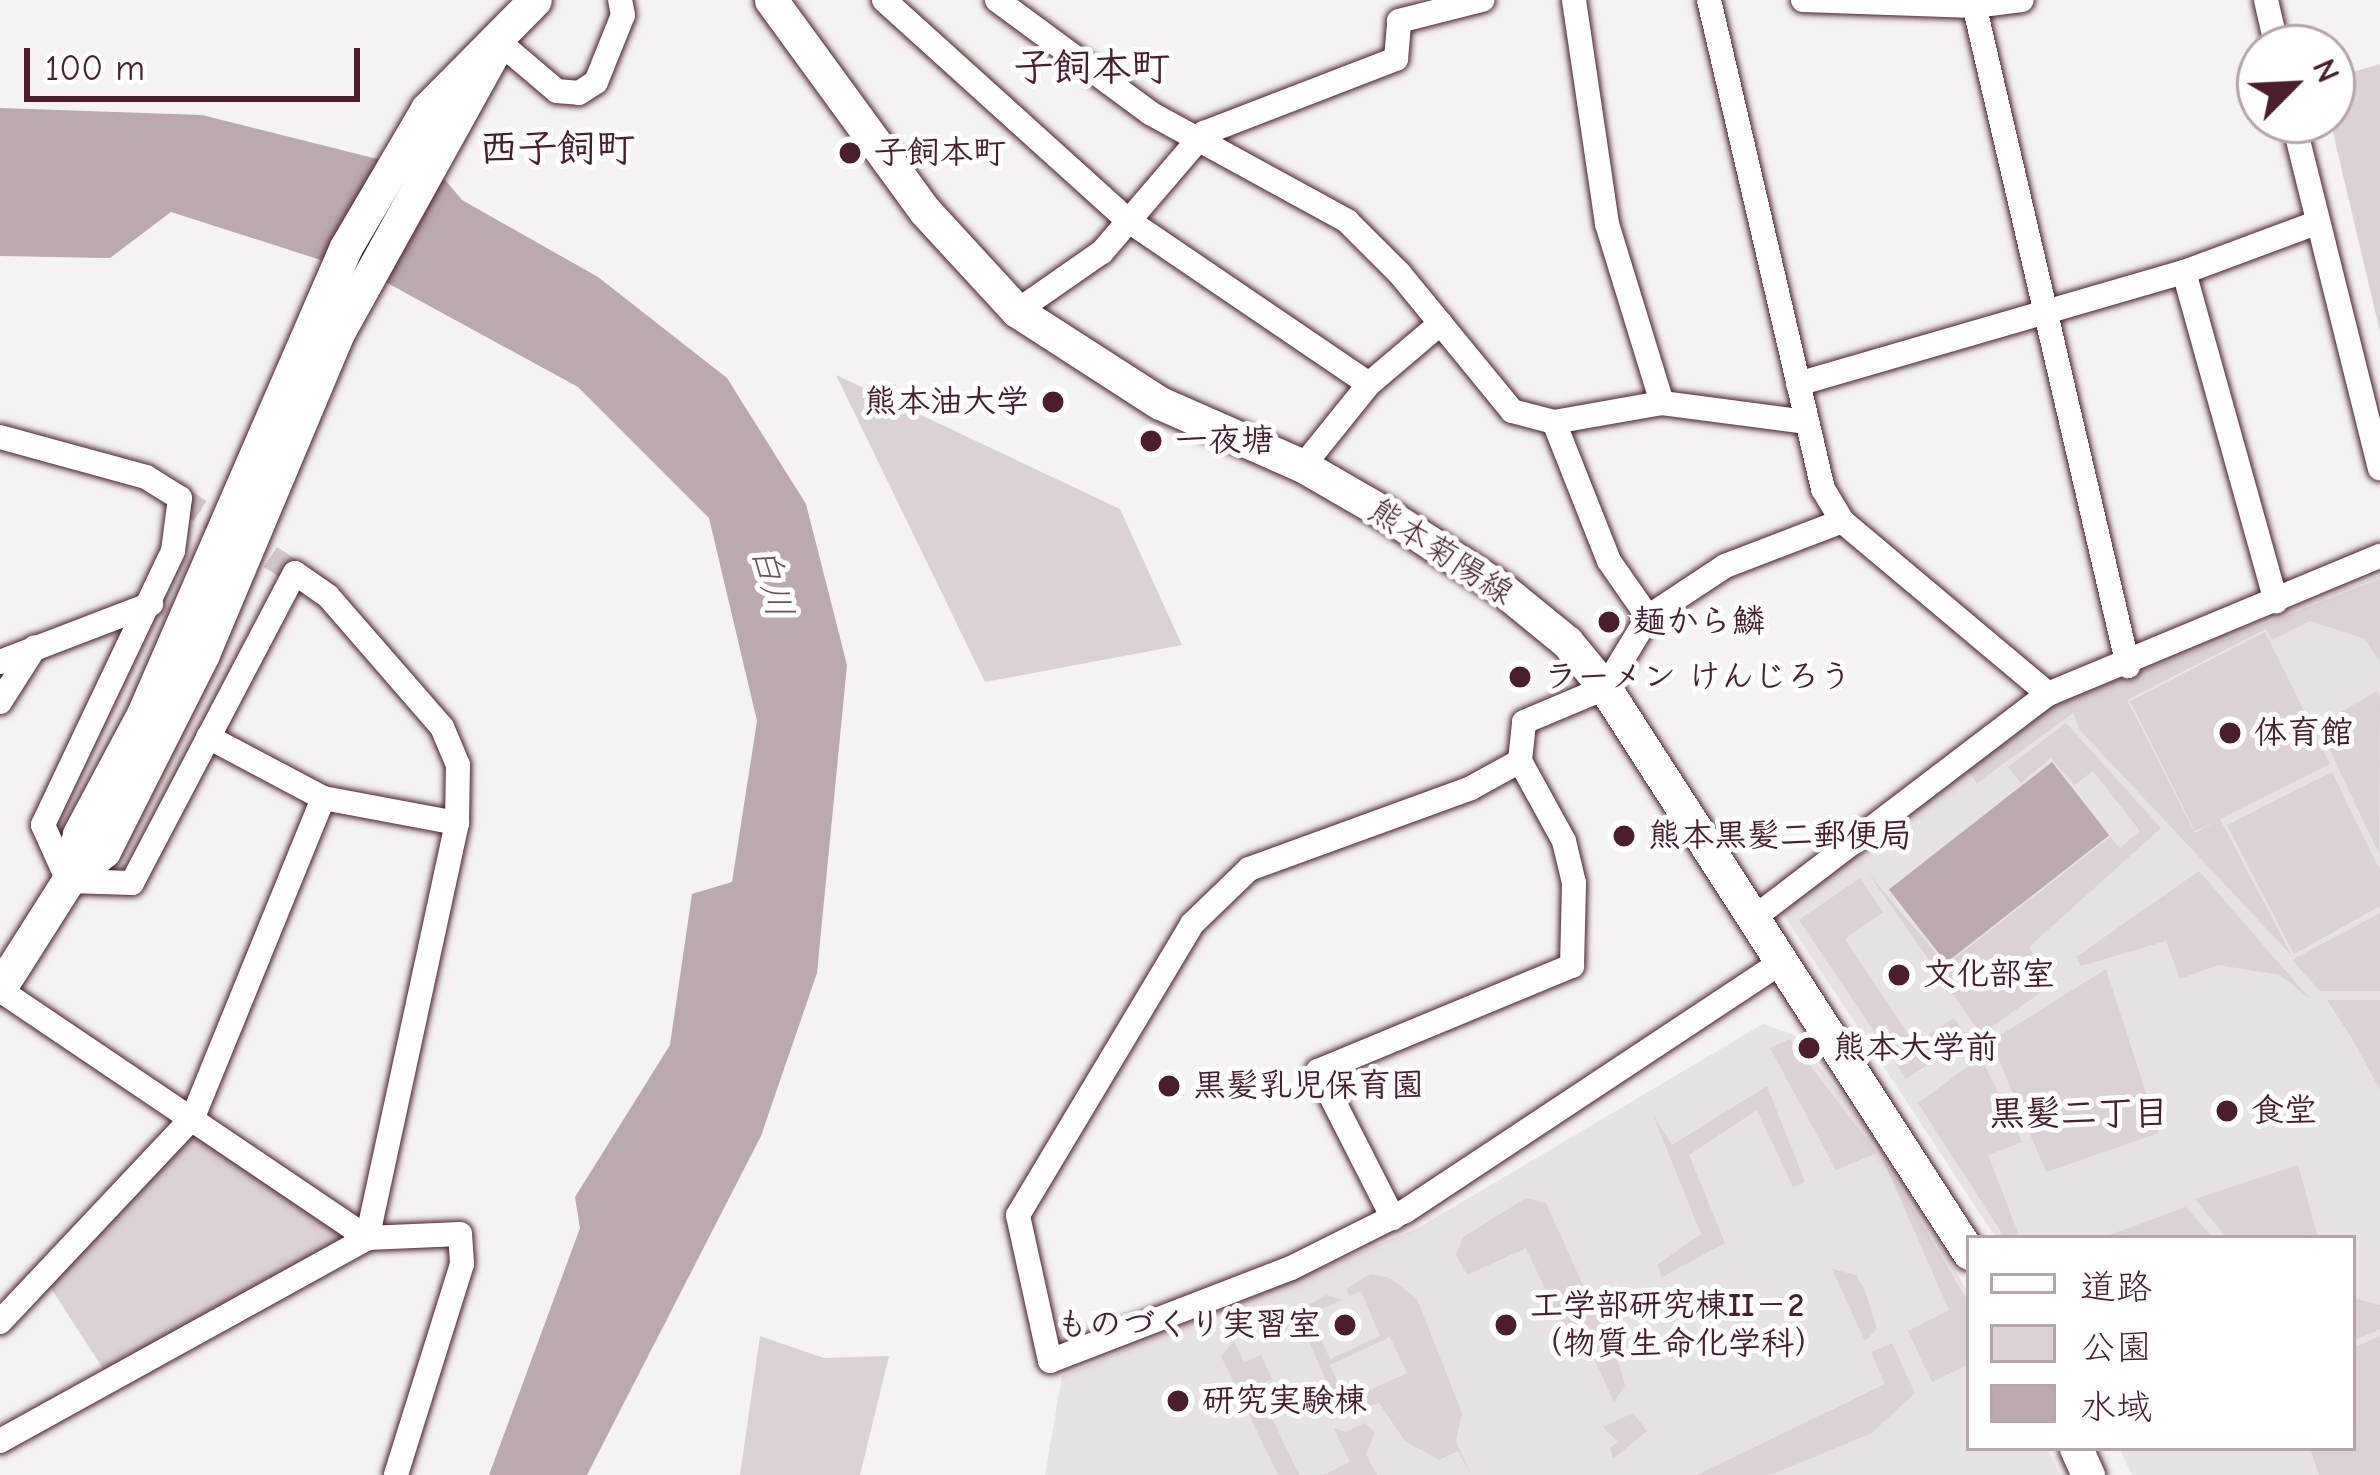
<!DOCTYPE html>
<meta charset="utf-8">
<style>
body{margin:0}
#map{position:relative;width:2380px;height:1475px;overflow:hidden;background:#f4f2f2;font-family:"Comic Neue","Klee One",sans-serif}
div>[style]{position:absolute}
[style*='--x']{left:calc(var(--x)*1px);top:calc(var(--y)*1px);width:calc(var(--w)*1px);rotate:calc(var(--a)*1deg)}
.built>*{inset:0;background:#e7e2e3}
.green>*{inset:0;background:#dbd2d5}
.water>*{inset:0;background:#baa9ae;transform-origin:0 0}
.street-tunnel>*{height:24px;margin-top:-12px;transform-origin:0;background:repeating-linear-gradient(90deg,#d2c8ca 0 24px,transparent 0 36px)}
.roads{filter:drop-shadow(0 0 3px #4a1f2b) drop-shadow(0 0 3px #4a1f2b)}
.street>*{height:24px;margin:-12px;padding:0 12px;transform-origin:12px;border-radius:12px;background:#fff}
.secondary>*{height:33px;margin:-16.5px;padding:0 16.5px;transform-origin:16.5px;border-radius:16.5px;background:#fff}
.dots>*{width:33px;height:33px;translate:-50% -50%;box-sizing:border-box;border:6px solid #fff;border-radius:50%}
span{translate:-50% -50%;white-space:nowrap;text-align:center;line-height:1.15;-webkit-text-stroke:10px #fff;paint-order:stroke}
.poi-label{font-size:33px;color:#4a1f2b;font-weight:700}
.left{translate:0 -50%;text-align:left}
.right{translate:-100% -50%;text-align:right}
.street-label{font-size:33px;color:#4a1f2b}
.water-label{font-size:36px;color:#714f59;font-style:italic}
.neighbourhood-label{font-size:36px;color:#4a1f2b;font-weight:700}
.quarter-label{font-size:39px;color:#4a1f2b;font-weight:700}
.legend{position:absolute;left:1966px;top:1235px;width:390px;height:216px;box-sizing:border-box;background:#fff;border:3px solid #b7a5aa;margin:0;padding:15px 21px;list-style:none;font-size:36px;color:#4a1f2b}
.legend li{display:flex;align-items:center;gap:24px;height:60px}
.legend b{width:60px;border:3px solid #b7a5aa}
.north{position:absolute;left:2236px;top:24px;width:120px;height:120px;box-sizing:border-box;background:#fff;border:3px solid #b7a5aa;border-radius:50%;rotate:66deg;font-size:33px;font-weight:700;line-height:48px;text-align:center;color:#4a1f2b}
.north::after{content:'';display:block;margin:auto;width:42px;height:54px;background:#4a1f2b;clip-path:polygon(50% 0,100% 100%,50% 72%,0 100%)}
.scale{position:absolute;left:24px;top:48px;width:336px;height:54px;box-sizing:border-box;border:6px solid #4a1f2b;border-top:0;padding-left:15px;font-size:36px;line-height:42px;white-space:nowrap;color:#4a1f2b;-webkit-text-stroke:9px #fff;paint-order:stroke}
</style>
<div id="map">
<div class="built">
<i style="clip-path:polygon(2380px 575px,2380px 1475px,2132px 1475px,2119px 1448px,2353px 1448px,2353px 1238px,1996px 1238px,1782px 912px,2054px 703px)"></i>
<i style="clip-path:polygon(1763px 1024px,1794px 1035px,1873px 1135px,1969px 1294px,1969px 1448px,2047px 1448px,2060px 1475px,1045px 1475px,1062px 1376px,1418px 1228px)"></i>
</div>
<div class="green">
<i style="clip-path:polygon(2380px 64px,2380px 332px,2330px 120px,2332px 78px)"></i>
<i style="clip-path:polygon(836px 375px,1120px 509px,1182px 645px,985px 682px)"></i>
<i style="clip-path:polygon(2380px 579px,2380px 662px,2365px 639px,2310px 621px,2272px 640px,2266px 629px,2127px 700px,2195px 833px,2217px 821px,2195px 831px,2130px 701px,2265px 632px,2330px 764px,2220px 819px,2292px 956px,2080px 730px,2073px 713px,1977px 783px,1968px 771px,2055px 705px)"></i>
<i style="clip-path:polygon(2377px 691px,2380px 697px,2379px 854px,2318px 725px)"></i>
<i style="clip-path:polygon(2066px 723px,2161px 828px,2029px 947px,2050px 986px,1981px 1034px,1868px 873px,1946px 965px,2110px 837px,2120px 848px,2140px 831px,2093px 771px,2074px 785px,2051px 758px,2021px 783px,2008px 767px)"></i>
<i style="clip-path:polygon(2332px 772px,2380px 871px,2380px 906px,2294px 954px,2227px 825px)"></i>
<i style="clip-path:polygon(2199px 871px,2310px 999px,2280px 975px,2218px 965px,2180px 979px,2166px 941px,2081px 966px,2076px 957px)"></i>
<i style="clip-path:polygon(1860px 878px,1883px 912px,1845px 939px,1915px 1044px,1954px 1018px,1968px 1038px,1906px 1079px,1799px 920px)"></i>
<i style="clip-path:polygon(2380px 913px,2380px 991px,2320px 991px,2292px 960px)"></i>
<i style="clip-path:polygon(2106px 969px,2159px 1133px,2046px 1172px,1991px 1041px)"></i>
<i style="clip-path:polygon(2327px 1000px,2380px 1000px,2380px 1090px,2353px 1040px)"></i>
<i style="clip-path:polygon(1790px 1039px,1877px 1153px,1836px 1170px,1770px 1048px)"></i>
<i style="clip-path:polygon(1981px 1057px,2022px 1142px,1988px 1155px,2020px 1238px,2005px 1238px,1918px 1103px)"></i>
<i style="clip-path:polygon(1767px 1086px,1805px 1182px,1793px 1187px,1757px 1110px,1689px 1155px,1725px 1243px,1662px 1277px,1657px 1265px,1701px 1234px,1653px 1115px,1672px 1145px)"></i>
<i style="clip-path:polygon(193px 1117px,367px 1238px,109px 1378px,45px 1279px)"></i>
<i style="clip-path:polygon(1881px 1155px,1969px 1303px,1969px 1364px,1932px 1382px,1908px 1331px,1949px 1310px)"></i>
<i style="clip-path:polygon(2298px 1165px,2318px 1238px,2227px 1238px,2195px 1199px)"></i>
<i style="clip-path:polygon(1526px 1198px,1546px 1203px,1619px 1365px,1625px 1385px,1614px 1402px,1592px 1354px,1578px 1360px,1526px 1248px,1467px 1275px,1456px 1255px,1463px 1237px)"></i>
<i style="clip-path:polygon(2186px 1207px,2213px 1238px,2101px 1238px)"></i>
<i style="clip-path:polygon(1832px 1269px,1856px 1275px,1864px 1288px,1877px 1329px,1865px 1341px)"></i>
<i style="clip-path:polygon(evenodd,1370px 1274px,1390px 1278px,1417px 1299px,1462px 1413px,1456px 1441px,1471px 1475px,1458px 1451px,1439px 1460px,1405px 1441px,1379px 1403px,1348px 1411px,1334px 1399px,1296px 1311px,1327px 1295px,1342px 1300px,1310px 1314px,1330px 1359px,1380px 1336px,1361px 1291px,1350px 1296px,1346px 1289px,1370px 1274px,1390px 1337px,1407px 1373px,1346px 1401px,1330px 1365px,1390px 1337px)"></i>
<i style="clip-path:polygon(2353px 1298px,2380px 1305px,2380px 1329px,2353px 1341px)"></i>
<i style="clip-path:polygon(760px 1336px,824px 1358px,889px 1356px,860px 1475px,740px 1475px)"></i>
<i style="clip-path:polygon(2380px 1336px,2380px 1475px,2319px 1475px,2310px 1448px,2353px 1448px,2353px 1348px)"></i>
<i style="clip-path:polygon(1234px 1341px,1244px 1362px,1261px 1355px,1272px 1379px,1257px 1387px,1299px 1475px,1278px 1475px,1221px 1356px)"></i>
<i style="clip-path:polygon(1892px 1343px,1915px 1393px,1872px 1433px,1770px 1475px,1697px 1475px,1885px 1384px,1871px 1352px)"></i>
<i style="clip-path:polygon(1633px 1413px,1647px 1431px,1613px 1459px,1610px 1448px,1618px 1442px,1603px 1427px)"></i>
<i style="clip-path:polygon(1365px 1423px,1375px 1433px,1366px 1454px,1377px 1475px,1323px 1475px,1350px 1462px,1334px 1428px,1346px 1432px)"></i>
</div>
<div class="water">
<i style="clip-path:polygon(0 108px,202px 115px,441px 175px,462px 200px,598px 277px,727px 378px,806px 504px,847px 665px,817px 973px,761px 1136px,587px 1475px,489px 1475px,580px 1228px,575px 1197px,670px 1045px,692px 894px,732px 882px,757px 721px,709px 518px,578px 387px,380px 279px,171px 212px,110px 258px,0 256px)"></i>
<i style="left:2052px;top:762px;width:93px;height:207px;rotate:52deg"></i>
</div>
<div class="street-tunnel">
<i style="--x:180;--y:498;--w:137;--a:33.1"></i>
</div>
<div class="roads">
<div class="street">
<i style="--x:884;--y:0;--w:330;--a:42.1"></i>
<i style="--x:1129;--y:221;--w:290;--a:34.2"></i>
<i style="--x:997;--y:0;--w:190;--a:36.4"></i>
<i style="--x:1150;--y:113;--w:225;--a:28.7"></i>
<i style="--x:1347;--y:221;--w:75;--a:45"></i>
<i style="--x:1400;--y:274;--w:177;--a:50.7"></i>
<i style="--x:1512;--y:411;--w:43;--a:14.7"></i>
<i style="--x:1554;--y:422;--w:110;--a:-10"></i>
<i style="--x:1662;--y:403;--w:145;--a:7.5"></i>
<i style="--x:1574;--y:0;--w:226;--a:81.6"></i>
<i style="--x:1607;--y:224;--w:187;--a:72.9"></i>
<i style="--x:1709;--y:0;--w:502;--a:76.88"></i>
<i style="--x:1823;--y:489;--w:37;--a:59"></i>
<i style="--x:1842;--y:521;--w:269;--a:40"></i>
<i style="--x:1803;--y:0;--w:171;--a:2"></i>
<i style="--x:1974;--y:6;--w:48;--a:-7.1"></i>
<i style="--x:1973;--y:0;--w:684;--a:76.9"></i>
<i style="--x:2266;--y:0;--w:49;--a:77.1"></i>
<i style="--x:499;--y:42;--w:76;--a:40.2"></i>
<i style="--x:557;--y:91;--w:22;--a:5"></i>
<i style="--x:579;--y:93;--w:20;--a:-33"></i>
<i style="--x:596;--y:82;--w:72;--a:-68.1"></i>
<i style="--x:623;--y:15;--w:15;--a:-101"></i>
<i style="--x:2293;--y:120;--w:359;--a:76"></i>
<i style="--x:2184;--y:272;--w:342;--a:74.4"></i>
<i style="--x:1017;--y:311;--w:103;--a:-34.8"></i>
<i style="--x:1102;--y:252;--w:157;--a:-49.4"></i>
<i style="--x:1204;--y:133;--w:206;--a:-21.1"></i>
<i style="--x:1396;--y:59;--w:38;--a:-85"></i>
<i style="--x:1399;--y:21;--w:86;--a:-14.2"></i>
<i style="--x:1798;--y:384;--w:402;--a:-16.2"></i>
<i style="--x:2184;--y:272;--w:141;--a:-20.4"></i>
<i style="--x:1554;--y:422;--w:149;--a:68.4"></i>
<i style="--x:1609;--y:561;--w:68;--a:55.1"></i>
<i style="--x:0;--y:437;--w:151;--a:15.3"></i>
<i style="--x:146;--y:477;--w:40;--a:32"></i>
<i style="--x:180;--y:498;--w:53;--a:97.5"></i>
<i style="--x:173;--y:551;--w:303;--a:115.4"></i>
<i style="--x:43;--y:825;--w:61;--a:65.9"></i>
<i style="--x:68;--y:881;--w:64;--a:1.8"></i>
<i style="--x:132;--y:883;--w:350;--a:-62.3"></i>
<i style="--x:295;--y:573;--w:40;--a:34.9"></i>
<i style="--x:328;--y:596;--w:174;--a:49"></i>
<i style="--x:442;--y:727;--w:41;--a:67.2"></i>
<i style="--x:458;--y:765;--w:58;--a:91"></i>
<i style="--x:457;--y:823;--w:425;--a:102.2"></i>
<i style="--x:1303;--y:466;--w:105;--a:-51.2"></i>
<i style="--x:1369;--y:384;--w:94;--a:-40.3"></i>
<i style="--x:0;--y:662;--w:162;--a:-21"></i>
<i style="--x:0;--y:702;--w:65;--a:-57.5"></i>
<i style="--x:208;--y:737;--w:130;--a:27.9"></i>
<i style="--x:323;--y:798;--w:136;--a:10.6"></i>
<i style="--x:1751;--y:920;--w:373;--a:-37.3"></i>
<i style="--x:2048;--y:694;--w:360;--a:-22.6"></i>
<i style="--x:1780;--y:963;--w:450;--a:146.5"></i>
<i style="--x:1405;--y:1211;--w:127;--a:153.4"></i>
<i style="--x:1291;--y:1268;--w:258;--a:158.9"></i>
<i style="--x:1050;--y:1361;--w:149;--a:-102.4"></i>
<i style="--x:1018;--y:1215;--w:339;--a:-59.1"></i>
<i style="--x:1192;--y:924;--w:79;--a:-44"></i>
<i style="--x:1249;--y:869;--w:236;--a:-20"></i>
<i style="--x:1471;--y:788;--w:56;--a:-28.9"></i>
<i style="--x:1520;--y:761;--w:39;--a:-84"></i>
<i style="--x:1524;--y:722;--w:88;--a:-22.8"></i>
<i style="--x:1605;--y:688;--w:83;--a:-58.8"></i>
<i style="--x:1648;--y:617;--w:92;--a:-33.5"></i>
<i style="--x:1725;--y:566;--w:125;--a:-21"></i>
<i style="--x:0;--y:990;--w:443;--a:34"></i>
<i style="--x:1393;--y:1218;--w:165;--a:-117"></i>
<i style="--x:1318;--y:1071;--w:275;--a:-22.5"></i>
<i style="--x:1572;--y:966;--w:83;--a:-88.6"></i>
<i style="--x:1574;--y:883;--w:43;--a:-103.4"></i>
<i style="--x:1564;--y:841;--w:91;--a:-118.8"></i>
<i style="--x:0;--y:1322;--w:282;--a:-46.7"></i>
<i style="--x:193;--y:1117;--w:344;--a:-67.8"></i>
<i style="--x:0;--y:1441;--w:419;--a:-28.9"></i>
<i style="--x:367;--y:1238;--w:93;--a:-2.5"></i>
<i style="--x:460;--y:1234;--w:30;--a:86"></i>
<i style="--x:462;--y:1264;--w:221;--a:107.4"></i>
</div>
<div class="secondary">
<i style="--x:771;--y:0;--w:261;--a:53.9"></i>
<i style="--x:925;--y:211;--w:136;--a:47.4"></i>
<i style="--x:1017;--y:311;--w:170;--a:32.8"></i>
<i style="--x:1160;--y:403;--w:156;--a:23.8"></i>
<i style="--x:1303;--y:466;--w:96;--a:30"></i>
<i style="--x:1386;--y:514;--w:138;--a:32.9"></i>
<i style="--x:1502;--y:589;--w:84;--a:39.2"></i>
<i style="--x:1567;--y:642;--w:60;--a:50.4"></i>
<i style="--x:1605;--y:688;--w:672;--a:57.21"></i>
<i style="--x:68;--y:881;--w:48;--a:-76.8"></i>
<i style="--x:79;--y:834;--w:136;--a:-61.9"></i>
<i style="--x:143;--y:714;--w:509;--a:-66.51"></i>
<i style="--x:346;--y:247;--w:160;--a:-59.6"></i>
<i style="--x:427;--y:109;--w:153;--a:-45.3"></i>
<i style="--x:0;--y:988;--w:127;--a:-57.6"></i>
<i style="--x:68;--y:881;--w:47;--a:-39.8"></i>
<i style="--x:104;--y:851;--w:220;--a:-63.3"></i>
<i style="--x:203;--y:654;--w:350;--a:-67.2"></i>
<i style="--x:339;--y:331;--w:330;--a:-61"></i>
<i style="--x:2076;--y:1448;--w:30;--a:66"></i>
</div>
</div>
<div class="dots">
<i style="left:850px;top:153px;background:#4a1f2b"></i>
<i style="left:1053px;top:402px;background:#4a1f2b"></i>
<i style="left:1151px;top:441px;background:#4a1f2b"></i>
<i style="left:1609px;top:622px;background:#4a1f2b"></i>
<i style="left:1520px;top:677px;background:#4a1f2b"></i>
<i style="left:2230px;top:733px;background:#4a1f2b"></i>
<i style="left:1624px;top:836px;background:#4a1f2b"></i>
<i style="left:1899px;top:975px;background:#4a1f2b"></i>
<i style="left:1809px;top:1048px;background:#4a1f2b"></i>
<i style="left:1169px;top:1086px;background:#4a1f2b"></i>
<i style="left:2227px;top:1111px;background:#4a1f2b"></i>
<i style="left:1345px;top:1325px;background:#4a1f2b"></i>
<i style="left:1506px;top:1325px;background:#4a1f2b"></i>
<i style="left:1178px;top:1401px;background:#4a1f2b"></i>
</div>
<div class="poi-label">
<span class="left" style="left:874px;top:153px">子飼本町</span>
<span class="right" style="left:1029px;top:402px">熊本油大学</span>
<span class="left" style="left:1175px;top:441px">一夜塘</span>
<span class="left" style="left:1633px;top:622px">麺から鱗</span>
<span class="left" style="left:1544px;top:677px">ラーメン けんじろう</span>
<span class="left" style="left:2254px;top:733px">体育館</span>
<span class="left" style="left:1648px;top:836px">熊本黒髪二郵便局</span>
<span class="left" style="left:1923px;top:975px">文化部室</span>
<span class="left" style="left:1833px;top:1048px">熊本大学前</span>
<span class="left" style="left:1193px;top:1086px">黒髪乳児保育園</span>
<span class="left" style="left:2251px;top:1111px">食堂</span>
<span class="left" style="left:1530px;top:1325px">工学部研究棟II－2<br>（物質生命化学科）</span>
<span class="right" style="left:1321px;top:1325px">ものづくり実習室</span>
<span class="left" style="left:1202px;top:1401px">研究実験棟</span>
</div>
<div class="street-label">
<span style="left:1441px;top:552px;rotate:33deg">熊本菊陽線</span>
</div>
<div class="water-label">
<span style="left:772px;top:582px;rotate:76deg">白川</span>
</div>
<div class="neighbourhood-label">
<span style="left:2079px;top:1114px">黒髪二丁目</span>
</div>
<div class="quarter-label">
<span style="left:1092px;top:68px">子飼本町</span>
<span style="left:557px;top:149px">西子飼町</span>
</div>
<ul class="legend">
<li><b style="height:15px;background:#fff"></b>道路</li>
<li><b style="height:33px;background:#dbd2d5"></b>公園</li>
<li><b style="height:33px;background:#baa9ae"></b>水域</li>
</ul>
<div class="north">N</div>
<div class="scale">100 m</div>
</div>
